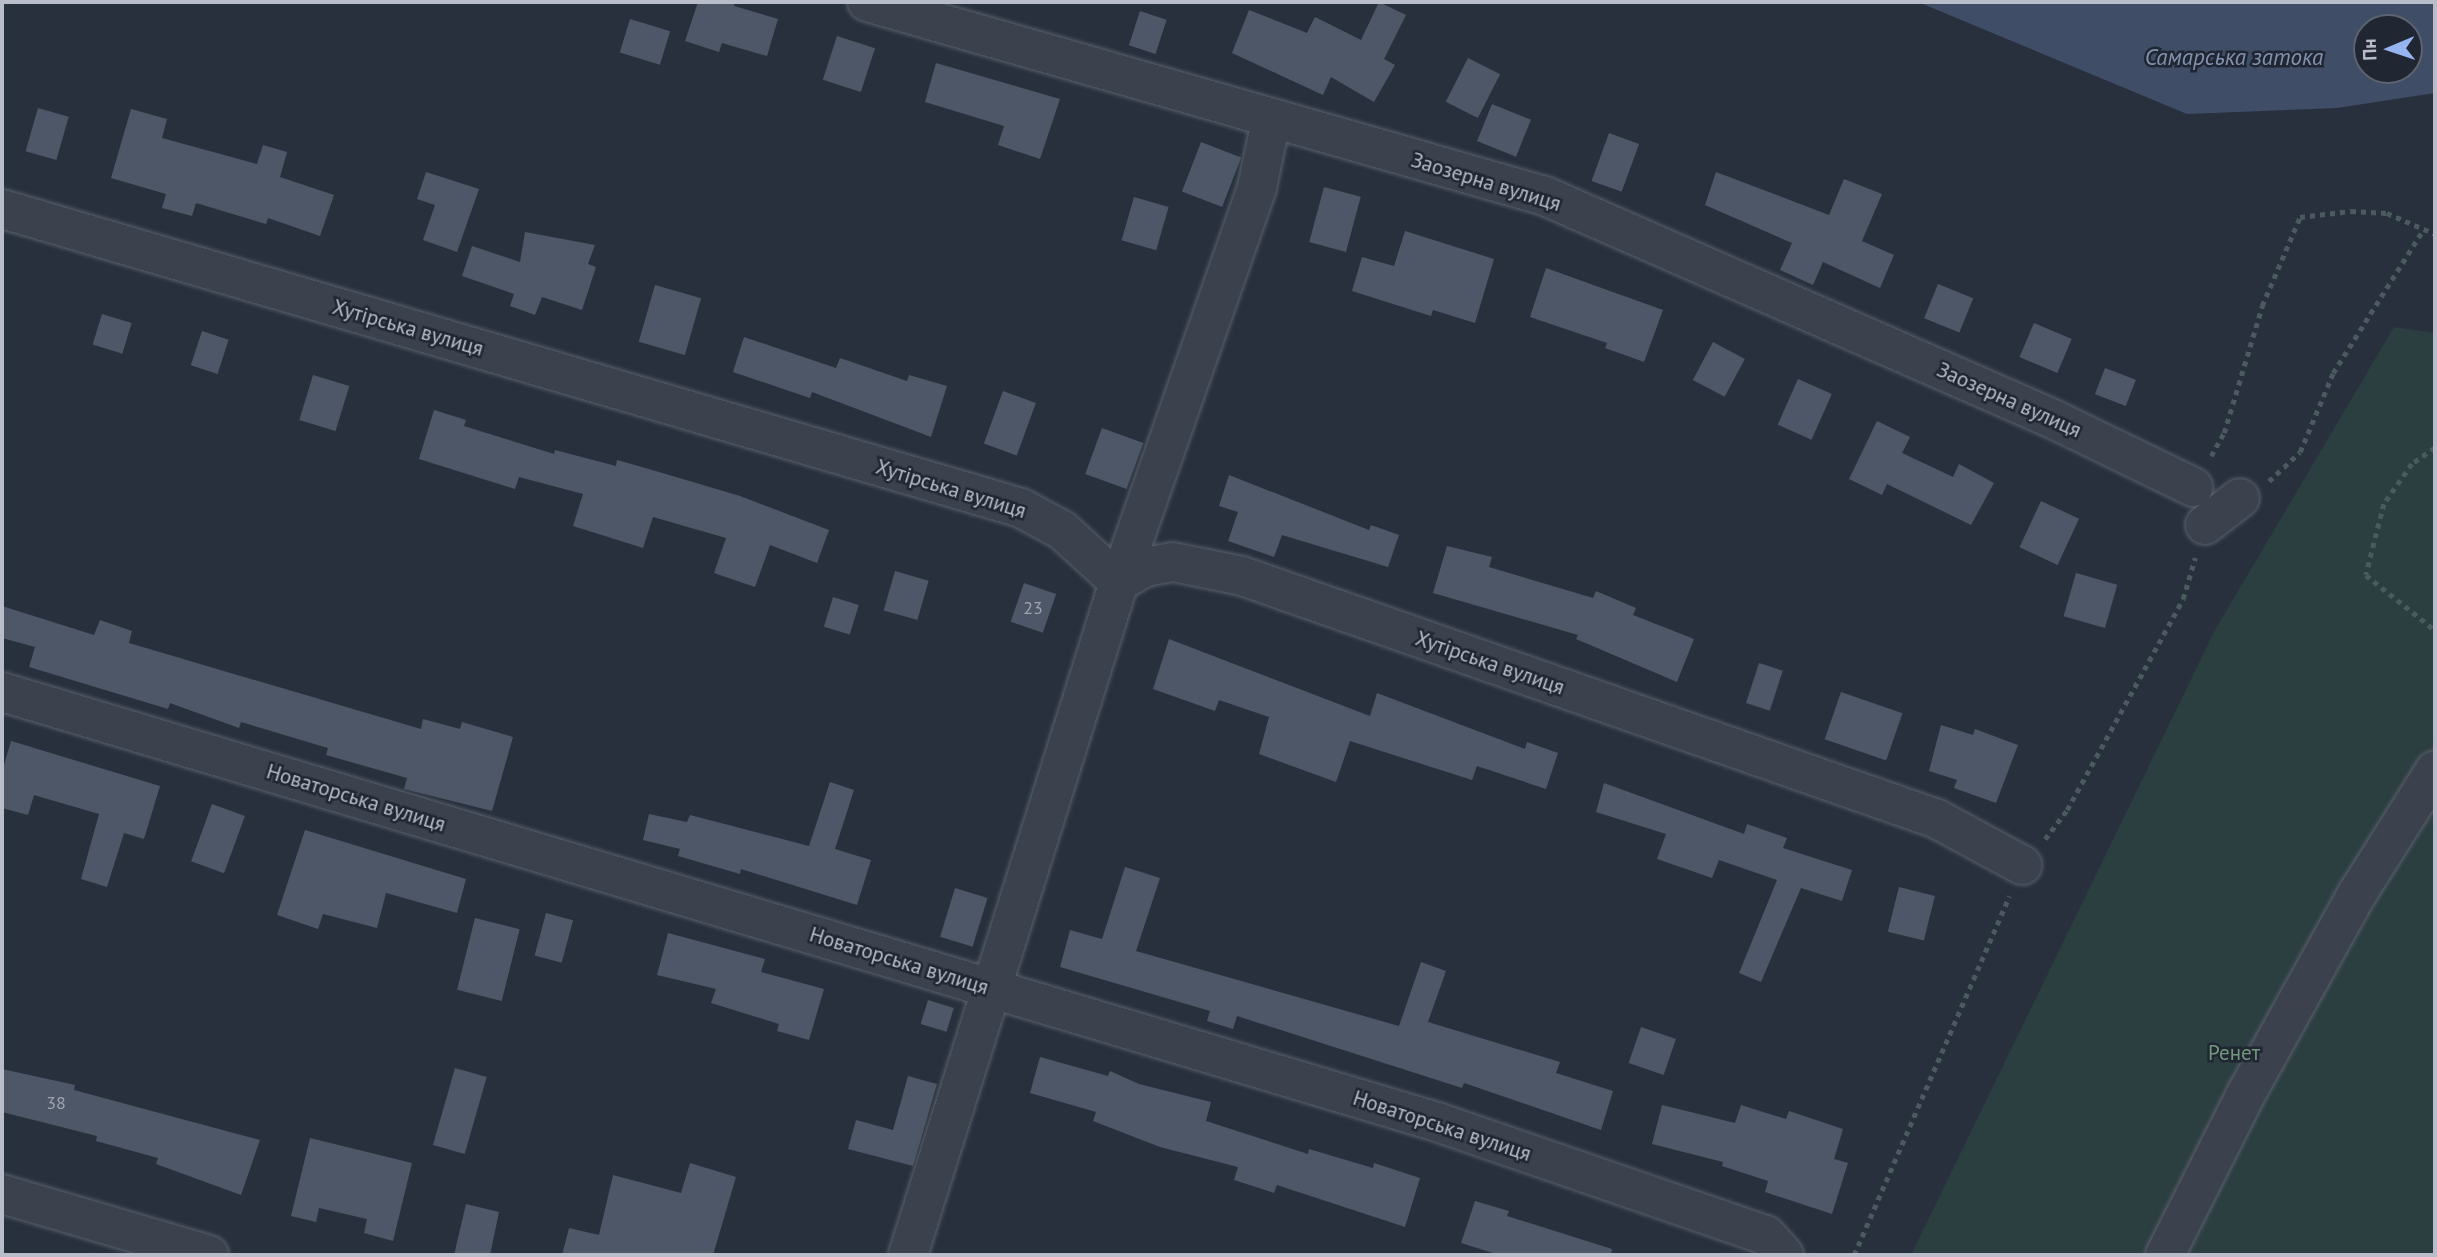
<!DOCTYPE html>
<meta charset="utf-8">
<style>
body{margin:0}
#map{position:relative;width:2437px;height:1257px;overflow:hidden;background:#28303e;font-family:"PT Sans",sans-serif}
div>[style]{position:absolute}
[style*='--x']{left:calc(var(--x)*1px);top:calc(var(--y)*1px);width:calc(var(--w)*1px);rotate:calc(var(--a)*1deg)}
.green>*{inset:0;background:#2b3e40}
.water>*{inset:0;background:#3f4d66}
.building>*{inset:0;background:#4e5767;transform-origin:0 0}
.path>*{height:4.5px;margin-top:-2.25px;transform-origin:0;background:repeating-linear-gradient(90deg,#4a5a5e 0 5px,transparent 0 10px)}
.roads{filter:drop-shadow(0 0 2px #59606c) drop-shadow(0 0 2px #59606c)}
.minor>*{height:38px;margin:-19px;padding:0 19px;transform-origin:19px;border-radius:19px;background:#3b424e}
span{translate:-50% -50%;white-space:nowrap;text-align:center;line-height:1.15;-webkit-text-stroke:5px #202733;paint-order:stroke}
.number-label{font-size:18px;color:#9ea4b0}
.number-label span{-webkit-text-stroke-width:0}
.street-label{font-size:21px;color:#b8bdc9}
.park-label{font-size:21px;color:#71987c}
.water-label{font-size:23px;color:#8292ae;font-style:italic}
.frame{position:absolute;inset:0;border:4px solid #b8bdc9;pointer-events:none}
.north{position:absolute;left:2353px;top:14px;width:70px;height:70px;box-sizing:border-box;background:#202733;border:2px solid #5d636f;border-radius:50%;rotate:268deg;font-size:19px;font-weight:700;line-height:28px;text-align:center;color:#b8bdc9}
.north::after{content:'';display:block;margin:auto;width:24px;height:32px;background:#96b4f0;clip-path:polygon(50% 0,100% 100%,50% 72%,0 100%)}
</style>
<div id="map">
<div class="green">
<i style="clip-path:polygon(2394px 327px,2435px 333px,2435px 1255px,1911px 1255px,2215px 630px)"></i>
</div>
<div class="water">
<i style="clip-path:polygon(evenodd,1918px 2px,2435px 2px,2435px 93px,2337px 108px,2187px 114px,1918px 2px,2367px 28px,2409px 28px,2409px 70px,2367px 70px,2367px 28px)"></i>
</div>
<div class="building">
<i style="clip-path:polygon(698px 2px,735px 2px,734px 6px,778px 19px,767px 56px,722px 43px,719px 52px,685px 41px)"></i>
<i style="clip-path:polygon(1379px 2px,1406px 15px,1384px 59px,1395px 65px,1374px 102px,1331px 77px,1323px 95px,1232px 53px,1249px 10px,1307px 33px,1315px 17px,1361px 40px)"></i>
<i style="left:1140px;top:11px;width:28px;height:36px;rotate:18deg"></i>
<i style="left:630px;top:19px;width:42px;height:35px;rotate:17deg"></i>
<i style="left:837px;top:36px;width:40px;height:46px;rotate:18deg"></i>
<i style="left:1468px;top:58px;width:36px;height:49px;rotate:27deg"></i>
<i style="clip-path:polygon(936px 63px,1060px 99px,1040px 159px,998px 145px,1004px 126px,925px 102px)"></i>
<i style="left:1492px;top:104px;width:42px;height:40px;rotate:22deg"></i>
<i style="left:38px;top:108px;width:32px;height:45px;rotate:16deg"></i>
<i style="clip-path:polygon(131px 109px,167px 119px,162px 138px,257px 164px,263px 145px,287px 152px,280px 177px,334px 195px,320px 236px,268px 218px,266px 224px,196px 203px,192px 216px,162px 208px,166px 194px,111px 178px)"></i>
<i style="left:1609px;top:133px;width:32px;height:51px;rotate:20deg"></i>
<i style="left:1201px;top:142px;width:43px;height:53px;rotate:21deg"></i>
<i style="clip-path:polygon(426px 172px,479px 189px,457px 252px,423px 240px,435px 205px,417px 199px)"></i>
<i style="clip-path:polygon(1716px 172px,1829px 215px,1844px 179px,1882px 194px,1862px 241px,1894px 255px,1880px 288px,1823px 262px,1813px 285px,1780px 270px,1792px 243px,1705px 205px)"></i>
<i style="left:1324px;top:187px;width:38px;height:57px;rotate:15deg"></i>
<i style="left:1134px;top:197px;width:36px;height:45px;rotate:16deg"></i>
<i style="clip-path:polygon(1405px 231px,1494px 259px,1475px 323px,1433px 310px,1431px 316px,1352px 291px,1362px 257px,1394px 266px)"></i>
<i style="clip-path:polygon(525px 232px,595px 245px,588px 264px,596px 267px,582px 310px,542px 297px,535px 315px,510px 306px,514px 294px,462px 276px,472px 246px,520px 262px)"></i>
<i style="clip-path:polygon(1546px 268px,1663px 310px,1644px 362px,1605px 348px,1607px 343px,1530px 317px)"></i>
<i style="left:1938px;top:284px;width:38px;height:37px;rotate:22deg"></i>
<i style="left:655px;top:285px;width:48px;height:59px;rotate:16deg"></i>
<i style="left:102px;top:314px;width:31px;height:32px;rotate:17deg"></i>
<i style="left:2034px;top:323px;width:41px;height:37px;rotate:23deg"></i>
<i style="left:202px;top:331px;width:28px;height:36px;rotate:18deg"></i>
<i style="clip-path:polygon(744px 337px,836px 368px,840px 358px,907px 381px,909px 375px,947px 386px,931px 437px,812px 392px,810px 398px,733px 372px)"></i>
<i style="left:1713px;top:342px;width:36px;height:43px;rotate:28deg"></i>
<i style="left:2105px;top:368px;width:33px;height:28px;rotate:21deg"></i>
<i style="left:313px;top:375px;width:38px;height:47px;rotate:17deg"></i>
<i style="left:1798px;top:379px;width:37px;height:50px;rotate:24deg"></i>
<i style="left:1003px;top:391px;width:35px;height:56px;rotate:20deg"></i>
<i style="clip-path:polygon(434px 410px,466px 420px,464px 426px,554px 454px,555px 450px,616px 466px,617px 460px,649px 469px,740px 496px,829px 530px,817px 563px,770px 545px,755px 587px,714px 573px,726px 538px,653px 517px,643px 548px,573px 526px,583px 494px,519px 477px,515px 489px,419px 459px)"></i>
<i style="clip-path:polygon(1877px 421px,1910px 437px,1902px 453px,1953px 477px,1959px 464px,1994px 483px,1971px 525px,1887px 484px,1882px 495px,1849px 479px)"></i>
<i style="left:1102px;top:428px;width:44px;height:49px;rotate:20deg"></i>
<i style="clip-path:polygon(1229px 475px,1369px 530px,1371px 525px,1399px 535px,1388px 567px,1282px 535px,1274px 557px,1228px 541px,1238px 512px,1219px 506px)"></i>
<i style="left:2041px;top:501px;width:42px;height:51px;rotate:25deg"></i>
<i style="clip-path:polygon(1447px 546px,1492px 557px,1489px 567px,1593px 598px,1596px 591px,1636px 608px,1633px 615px,1694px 639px,1677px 682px,1576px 639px,1578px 635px,1433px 593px)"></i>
<i style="left:895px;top:571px;width:35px;height:41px;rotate:16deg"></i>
<i style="left:2076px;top:573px;width:43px;height:45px;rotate:16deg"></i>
<i style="left:1024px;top:583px;width:34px;height:41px;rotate:19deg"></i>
<i style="left:833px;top:597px;width:27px;height:31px;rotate:17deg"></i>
<i style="clip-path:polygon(2px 606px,94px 635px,100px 620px,132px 631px,129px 643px,421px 729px,423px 719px,460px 729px,462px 722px,513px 737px,492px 811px,404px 789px,407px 778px,326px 755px,328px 748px,241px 722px,239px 728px,170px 703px,168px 709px,29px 667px,35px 647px,2px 638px)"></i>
<i style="clip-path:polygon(1169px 639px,1370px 716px,1377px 693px,1525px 749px,1527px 742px,1558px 753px,1546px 789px,1477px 766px,1472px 780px,1350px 741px,1336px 782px,1259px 754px,1269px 717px,1219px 700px,1215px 711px,1153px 689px)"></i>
<i style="left:1759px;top:663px;width:25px;height:42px;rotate:18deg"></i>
<i style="left:1841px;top:692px;width:65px;height:50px;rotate:19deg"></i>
<i style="clip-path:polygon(1941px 725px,1973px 735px,1975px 729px,2018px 745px,1996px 803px,1954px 788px,1957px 780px,1929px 771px)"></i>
<i style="clip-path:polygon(11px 741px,160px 786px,144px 839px,124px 833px,107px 887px,81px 879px,99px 814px,34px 795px,28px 815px,2px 808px,2px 772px)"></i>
<i style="clip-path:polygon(830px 782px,854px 790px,835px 849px,871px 860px,857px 905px,741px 869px,740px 874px,678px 856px,680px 849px,643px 840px,649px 814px,687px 822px,690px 815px,809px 846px)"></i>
<i style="clip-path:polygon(1604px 783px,1744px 834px,1747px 824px,1787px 838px,1783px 848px,1852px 870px,1842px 901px,1801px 888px,1761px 982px,1739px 973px,1777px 880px,1719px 860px,1712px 878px,1657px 859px,1666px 834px,1596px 812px)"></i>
<i style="left:212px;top:804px;width:35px;height:61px;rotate:20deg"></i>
<i style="clip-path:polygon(305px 830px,466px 879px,457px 913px,386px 893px,377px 928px,323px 914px,318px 929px,277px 915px)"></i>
<i style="clip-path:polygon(1125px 867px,1160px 878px,1136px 951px,1399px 1026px,1421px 962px,1446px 971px,1428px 1022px,1560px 1062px,1556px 1073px,1613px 1091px,1601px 1130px,1464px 1083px,1462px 1088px,1237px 1016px,1233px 1029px,1207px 1021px,1210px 1011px,1060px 967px,1070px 930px,1102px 939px)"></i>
<i style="left:1899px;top:887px;width:37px;height:46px;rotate:14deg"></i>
<i style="left:955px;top:888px;width:34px;height:51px;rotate:17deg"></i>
<i style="left:546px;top:913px;width:28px;height:44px;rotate:15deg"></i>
<i style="left:475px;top:918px;width:46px;height:74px;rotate:14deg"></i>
<i style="clip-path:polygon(668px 933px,765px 959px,761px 972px,824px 989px,809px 1040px,777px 1031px,779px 1024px,711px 1003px,716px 989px,657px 975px)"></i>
<i style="left:928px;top:1000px;width:27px;height:25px;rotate:17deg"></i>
<i style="left:1641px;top:1027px;width:37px;height:38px;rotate:19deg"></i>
<i style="clip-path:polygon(1040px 1057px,1108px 1076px,1110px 1071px,1139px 1084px,1211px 1102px,1206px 1121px,1308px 1154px,1309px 1149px,1373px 1168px,1374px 1163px,1420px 1178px,1405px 1227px,1277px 1185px,1274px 1193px,1234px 1180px,1238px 1167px,1160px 1147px,1093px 1121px,1096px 1112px,1030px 1093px)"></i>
<i style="left:455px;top:1068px;width:33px;height:80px;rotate:16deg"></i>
<i style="clip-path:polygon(2px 1069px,75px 1085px,74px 1090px,260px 1140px,241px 1195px,156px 1164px,158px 1158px,96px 1141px,97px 1136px,2px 1112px)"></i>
<i style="clip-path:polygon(908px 1076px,937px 1084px,913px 1166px,848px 1149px,856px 1120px,893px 1130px)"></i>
<i style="clip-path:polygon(1662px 1105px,1735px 1123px,1741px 1105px,1786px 1119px,1789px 1111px,1843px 1129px,1834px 1159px,1848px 1163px,1832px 1214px,1765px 1192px,1768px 1181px,1722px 1166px,1723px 1162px,1652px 1144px)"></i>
<i style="clip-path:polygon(310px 1138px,412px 1163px,393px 1241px,364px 1233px,367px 1219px,319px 1208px,316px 1222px,291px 1216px)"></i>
<i style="clip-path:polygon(690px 1163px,736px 1177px,713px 1255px,562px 1255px,569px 1228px,599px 1235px,613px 1175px,681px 1193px)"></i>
<i style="clip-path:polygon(1475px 1201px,1509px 1211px,1507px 1216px,1612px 1249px,1611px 1255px,1499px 1255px,1461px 1243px)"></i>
<i style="clip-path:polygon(466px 1204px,499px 1212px,490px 1255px,454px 1255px)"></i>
</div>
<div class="path">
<i style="--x:2435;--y:448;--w:28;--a:145"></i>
<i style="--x:2412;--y:464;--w:49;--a:125"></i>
<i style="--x:2384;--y:504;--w:73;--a:104.2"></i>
<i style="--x:2366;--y:575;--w:88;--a:38.6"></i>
<i style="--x:2211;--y:456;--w:26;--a:-61"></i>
<i style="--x:2224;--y:433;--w:133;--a:-73.3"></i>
<i style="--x:2262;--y:306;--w:97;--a:-66.9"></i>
<i style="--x:2300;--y:217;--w:51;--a:-6.7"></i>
<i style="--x:2351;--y:211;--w:36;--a:3"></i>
<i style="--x:2387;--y:213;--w:52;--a:23.6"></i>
<i style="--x:2269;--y:481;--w:42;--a:-43.1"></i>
<i style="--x:2300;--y:452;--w:86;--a:-67.3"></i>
<i style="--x:2333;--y:373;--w:169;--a:-57.8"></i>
<i style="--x:2045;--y:839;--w:36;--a:-53"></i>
<i style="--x:2067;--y:810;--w:241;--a:-61.2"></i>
<i style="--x:2183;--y:599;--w:43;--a:-73.7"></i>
<i style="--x:1854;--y:1255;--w:391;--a:-66.6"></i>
</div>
<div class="roads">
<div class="minor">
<i style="--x:867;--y:2;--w:705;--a:15.97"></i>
<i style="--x:1545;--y:196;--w:555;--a:23.7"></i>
<i style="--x:2053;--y:419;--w:156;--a:25.9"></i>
<i style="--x:2;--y:209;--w:1062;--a:16.35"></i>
<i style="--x:1021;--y:508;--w:47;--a:28.2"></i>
<i style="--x:1062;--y:530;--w:77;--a:42.4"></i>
<i style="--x:1119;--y:582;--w:30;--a:-30"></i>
<i style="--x:1145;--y:567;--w:28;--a:-10"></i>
<i style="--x:1173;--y:562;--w:70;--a:11.5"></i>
<i style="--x:1242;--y:576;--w:736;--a:19.27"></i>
<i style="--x:1937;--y:819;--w:97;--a:28.4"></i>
<i style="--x:2205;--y:525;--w:44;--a:-37.6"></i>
<i style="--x:2;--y:692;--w:1498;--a:16.68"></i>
<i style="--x:1437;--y:1122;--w:348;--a:19"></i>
<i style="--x:1766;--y:1235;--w:27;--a:48"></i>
<i style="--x:2;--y:1194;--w:216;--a:16.4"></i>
<i style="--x:908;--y:1255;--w:705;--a:-72.59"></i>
<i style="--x:1119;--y:582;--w:418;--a:-70.7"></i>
<i style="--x:1257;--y:187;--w:67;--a:-78"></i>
<i style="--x:2165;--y:1255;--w:180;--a:-63.3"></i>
<i style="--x:2246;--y:1094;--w:229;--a:-61"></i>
<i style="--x:2357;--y:894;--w:146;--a:-57.8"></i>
</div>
</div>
<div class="number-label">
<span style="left:1033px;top:608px">23</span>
<span style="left:56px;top:1103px">38</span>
</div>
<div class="street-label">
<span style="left:1486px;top:182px;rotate:17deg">Заозерна вулиця</span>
<span style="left:408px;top:328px;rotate:16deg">Хутірська вулиця</span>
<span style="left:2009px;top:400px;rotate:24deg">Заозерна вулиця</span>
<span style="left:951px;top:489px;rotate:17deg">Хутірська вулиця</span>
<span style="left:1490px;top:663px;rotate:19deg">Хутірська вулиця</span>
<span style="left:356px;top:798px;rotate:17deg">Новаторська вулиця</span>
<span style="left:899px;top:961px;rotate:17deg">Новаторська вулиця</span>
<span style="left:1442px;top:1126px;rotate:18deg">Новаторська вулиця</span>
</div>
<div class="park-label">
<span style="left:2234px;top:1053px">Ренет</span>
</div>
<div class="water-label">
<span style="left:2234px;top:57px">Самарська затока</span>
</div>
<div class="frame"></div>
<div class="north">Пн</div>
</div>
